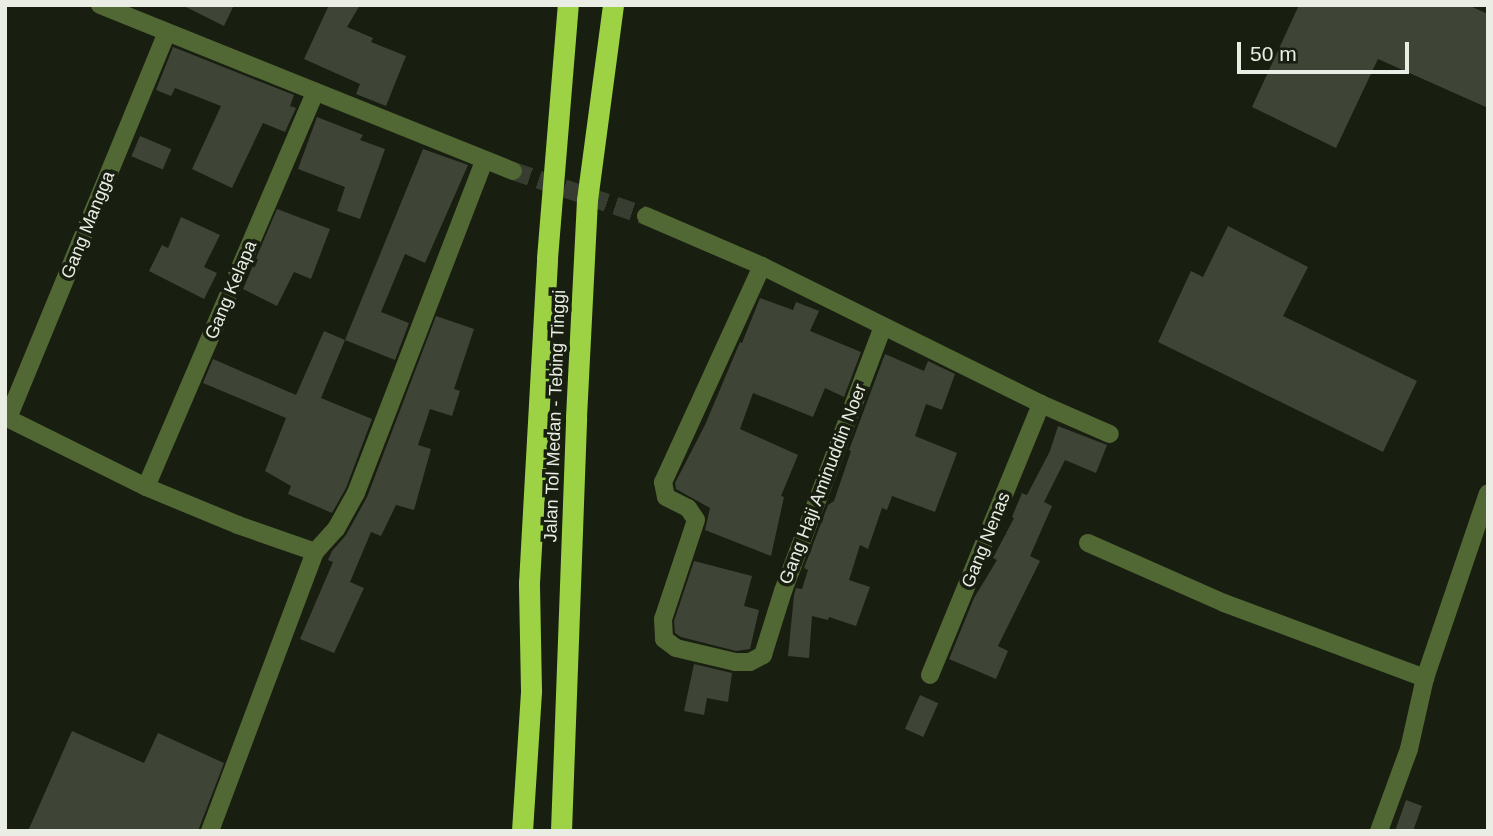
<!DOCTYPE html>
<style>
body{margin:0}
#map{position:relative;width:1493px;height:836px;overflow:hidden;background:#181e10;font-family:Helvetica,sans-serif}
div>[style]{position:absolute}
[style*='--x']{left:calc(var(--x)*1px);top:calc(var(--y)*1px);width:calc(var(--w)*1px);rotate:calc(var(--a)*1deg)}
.building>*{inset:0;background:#3e4536;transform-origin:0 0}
.minor-tunnel>*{height:18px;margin-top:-9px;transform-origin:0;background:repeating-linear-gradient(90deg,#373d30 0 18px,transparent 0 27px)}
.minor>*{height:18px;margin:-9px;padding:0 9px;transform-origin:9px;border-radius:9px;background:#516734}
.highway>*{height:21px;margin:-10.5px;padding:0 10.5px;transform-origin:10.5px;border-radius:10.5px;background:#9cd244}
span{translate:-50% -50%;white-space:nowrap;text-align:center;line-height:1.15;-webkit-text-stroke:7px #181e10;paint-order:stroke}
.street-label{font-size:18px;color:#e9ede4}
.frame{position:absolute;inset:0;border:7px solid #e9ede4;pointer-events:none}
.scale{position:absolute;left:1237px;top:42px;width:172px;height:32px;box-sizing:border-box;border:4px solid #e9ede4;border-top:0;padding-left:9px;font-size:21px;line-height:24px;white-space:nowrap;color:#e9ede4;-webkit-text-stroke:5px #181e10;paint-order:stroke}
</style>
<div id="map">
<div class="building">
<i style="clip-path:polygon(182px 5px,234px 5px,224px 26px)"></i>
<i style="clip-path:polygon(329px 5px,360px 5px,347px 27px,373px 38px,371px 42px,406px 56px,386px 106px,356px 94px,360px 84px,304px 59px)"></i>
<i style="clip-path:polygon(1299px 5px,1468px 5px,1488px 14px,1488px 108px,1378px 59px,1336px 148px,1252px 107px)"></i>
<i style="clip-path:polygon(173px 47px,294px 95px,290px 106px,296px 108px,285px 132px,263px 123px,232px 188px,192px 169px,221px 106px,175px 88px,171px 96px,156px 90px)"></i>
<i style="clip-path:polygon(317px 117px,363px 135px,360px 140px,385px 149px,360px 219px,337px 211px,345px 187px,298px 169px)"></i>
<i style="left:140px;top:136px;width:34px;height:22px;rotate:23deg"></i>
<i style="clip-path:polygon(423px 149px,468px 165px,425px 263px,405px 254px,381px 312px,409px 323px,395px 360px,345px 340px)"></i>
<i style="clip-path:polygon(277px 209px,330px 229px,311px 279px,294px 272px,277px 306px,243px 289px)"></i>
<i style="clip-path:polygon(181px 217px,220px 235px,204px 267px,217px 273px,204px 299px,149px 271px,162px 245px,168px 248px)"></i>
<i style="clip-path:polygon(1228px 226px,1308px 267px,1283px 316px,1417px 381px,1383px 452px,1158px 342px,1191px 271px,1203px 277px)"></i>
<i style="clip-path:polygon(760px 298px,793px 310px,796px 302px,819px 311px,810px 331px,861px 352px,844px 397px,825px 388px,813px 417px,753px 393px,740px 429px,798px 455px,781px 496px,784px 497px,771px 556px,705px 530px,710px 508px,676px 489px,675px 483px,705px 425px,740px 342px,742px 343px)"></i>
<i style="clip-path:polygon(436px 316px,474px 329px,454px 389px,460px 391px,452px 416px,430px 409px,418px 445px,431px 449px,414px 510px,396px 505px,381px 536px,371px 532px,350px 582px,364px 588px,334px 653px,300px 639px,333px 562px,328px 560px,332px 551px,346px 535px,367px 497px)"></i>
<i style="clip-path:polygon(324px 331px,345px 340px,321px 398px,372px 419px,346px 488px,332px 513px,288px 494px,291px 486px,265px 471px,286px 418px,203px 383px,213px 359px,296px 395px)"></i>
<i style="clip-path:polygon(885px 354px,924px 371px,928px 361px,955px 374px,942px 410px,926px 404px,915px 436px,957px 453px,935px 512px,892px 496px,887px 510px,882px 508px,868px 549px,860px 545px,849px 580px,870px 587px,856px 626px,829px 617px,828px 620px,812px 616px,809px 658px,788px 656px,794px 595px,796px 588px,802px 589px,808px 570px,804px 568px,828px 505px,834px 501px,851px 451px,849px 450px)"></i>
<i style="clip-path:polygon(1058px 426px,1107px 445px,1096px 473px,1065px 460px,1044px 502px,1052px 506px,1030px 556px,1040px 561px,998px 646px,1008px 651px,996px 679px,949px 659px,974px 598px,997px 560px,993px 558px,1014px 518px,1012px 517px,1022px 493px,1027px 495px,1050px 451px)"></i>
<i style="clip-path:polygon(694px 561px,752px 576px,744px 606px,759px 610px,750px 649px,736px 651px,681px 637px,675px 633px,674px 621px)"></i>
<i style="clip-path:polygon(694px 664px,732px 673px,728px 702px,707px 698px,704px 715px,684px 711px)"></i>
<i style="left:920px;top:695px;width:20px;height:37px;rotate:24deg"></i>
<i style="clip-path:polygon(72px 731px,144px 763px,158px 733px,224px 763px,198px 831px,28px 831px)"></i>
<i style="clip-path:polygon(1406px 800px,1422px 806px,1413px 831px,1395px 831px)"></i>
</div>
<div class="minor-tunnel">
<i style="--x:513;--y:171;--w:140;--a:18.7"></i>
</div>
<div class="minor">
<i style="--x:100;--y:5;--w:445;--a:21.9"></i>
<i style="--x:646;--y:216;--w:126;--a:23.3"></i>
<i style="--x:762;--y:266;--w:311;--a:26.3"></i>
<i style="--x:1041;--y:404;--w:75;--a:23.5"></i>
<i style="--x:762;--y:266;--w:238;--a:114.6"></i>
<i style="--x:663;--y:482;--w:15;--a:79"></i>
<i style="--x:666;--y:497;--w:25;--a:27"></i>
<i style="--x:688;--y:508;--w:14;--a:56"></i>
<i style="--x:696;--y:520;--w:104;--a:108.4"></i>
<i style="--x:663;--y:619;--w:20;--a:87"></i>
<i style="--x:664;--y:639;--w:15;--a:37"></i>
<i style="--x:676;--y:648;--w:61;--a:13.3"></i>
<i style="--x:735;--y:662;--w:15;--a:0"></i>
<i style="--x:750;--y:662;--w:15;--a:-28"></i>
<i style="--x:763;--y:655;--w:67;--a:-72.6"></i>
<i style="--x:783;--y:591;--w:282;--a:-69.3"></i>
<i style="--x:5;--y:417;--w:157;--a:26.4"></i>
<i style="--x:146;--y:487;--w:100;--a:22.4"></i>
<i style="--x:238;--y:525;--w:82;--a:19.3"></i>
<i style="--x:8;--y:418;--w:417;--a:-67.6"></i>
<i style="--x:146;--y:487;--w:430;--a:-66.8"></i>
<i style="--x:1088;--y:543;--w:149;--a:23.8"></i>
<i style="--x:1224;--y:603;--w:215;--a:20.5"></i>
<i style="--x:930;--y:675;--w:293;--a:-67.7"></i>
<i style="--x:210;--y:831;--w:298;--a:-69.4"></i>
<i style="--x:315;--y:552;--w:31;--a:-48"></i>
<i style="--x:336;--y:529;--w:41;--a:-60.9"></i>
<i style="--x:356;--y:493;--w:356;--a:-68.9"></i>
<i style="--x:1379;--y:831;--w:87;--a:-69.9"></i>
<i style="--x:1409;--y:749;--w:73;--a:-77.3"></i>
<i style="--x:1425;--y:678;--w:195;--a:-71.2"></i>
</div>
<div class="highway">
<i style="--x:522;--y:831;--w:141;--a:-86.3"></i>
<i style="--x:531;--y:690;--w:107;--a:-91.1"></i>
<i style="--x:529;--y:583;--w:325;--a:-86.8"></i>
<i style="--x:547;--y:258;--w:254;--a:-85.3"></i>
<i style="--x:561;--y:831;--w:414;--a:-87.9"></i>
<i style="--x:576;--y:417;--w:217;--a:-87.1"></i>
<i style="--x:587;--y:200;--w:197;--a:-82.4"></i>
</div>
<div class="street-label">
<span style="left:88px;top:225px;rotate:-68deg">Gang Mangga</span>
<span style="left:231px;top:290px;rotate:-67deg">Gang Kelapa</span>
<span style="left:555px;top:416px;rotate:-88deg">Jalan Tol Medan - Tebing Tinggi</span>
<span style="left:823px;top:484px;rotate:-69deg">Gang Haji Aminuddin Noer</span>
<span style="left:986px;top:540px;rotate:-68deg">Gang Nenas</span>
</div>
<div class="frame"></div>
<div class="scale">50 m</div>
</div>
